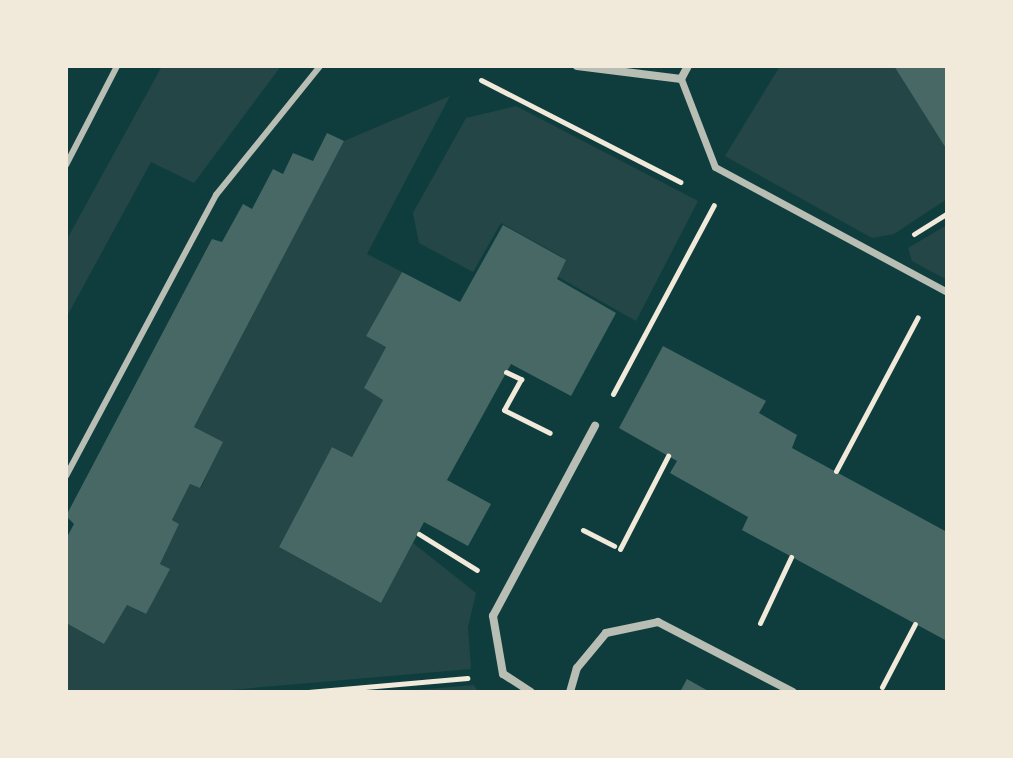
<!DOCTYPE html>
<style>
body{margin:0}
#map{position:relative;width:1013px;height:758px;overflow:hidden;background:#0f3d3e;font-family:"Open Sans",sans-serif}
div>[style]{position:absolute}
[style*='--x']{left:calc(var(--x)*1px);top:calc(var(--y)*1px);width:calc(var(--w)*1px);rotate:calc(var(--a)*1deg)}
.green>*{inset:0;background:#244646}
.building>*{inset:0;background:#486865}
.path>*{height:5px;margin:-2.5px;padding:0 2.5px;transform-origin:2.5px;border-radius:2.5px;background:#f1e9da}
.service>*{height:6px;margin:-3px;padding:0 3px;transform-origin:3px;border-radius:3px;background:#b8beb3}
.pedestrian>*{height:7px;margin:-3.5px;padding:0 3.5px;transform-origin:3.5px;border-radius:3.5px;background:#b8beb3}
.minor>*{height:8px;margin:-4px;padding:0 4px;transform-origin:4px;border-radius:4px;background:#b8beb3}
span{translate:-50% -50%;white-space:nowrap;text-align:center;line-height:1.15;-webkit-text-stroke:7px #f1e9da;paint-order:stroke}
.frame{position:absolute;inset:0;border:68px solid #f1e9da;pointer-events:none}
</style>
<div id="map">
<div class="green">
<i style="clip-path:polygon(162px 66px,281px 66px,194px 183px,151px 162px,66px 318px,66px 241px)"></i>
<i style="clip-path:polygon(780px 66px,894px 66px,947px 150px,947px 199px,894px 234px,872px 238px,725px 156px)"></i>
<i style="clip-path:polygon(450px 96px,367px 254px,402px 272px,366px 336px,386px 347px,364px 388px,383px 400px,352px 457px,332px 447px,279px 547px,381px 603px,413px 543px,476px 593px,468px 627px,471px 669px,206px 692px,66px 692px,66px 623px,104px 644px,127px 605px,145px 614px,169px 569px,160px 564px,179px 524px,172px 520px,190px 484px,201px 488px,222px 443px,194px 427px,344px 141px)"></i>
<i style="clip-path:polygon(516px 106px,698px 201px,636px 321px,553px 274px,562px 257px,501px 223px,473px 272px,419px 243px,413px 213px,466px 118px)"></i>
<i style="clip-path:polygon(947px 225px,947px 280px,912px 261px,908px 248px)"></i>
<i style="clip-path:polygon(474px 685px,478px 692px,394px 692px)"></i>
</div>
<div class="building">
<i style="clip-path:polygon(894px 66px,947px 66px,947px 150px)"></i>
<i style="clip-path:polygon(327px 133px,344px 141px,194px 427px,223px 442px,200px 488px,190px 484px,172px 520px,179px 524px,160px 564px,170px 569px,146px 614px,127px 605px,104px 644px,66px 623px,66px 539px,74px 524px,66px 516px,212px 239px,222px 242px,243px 204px,252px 209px,273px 169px,283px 174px,293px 153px,313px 161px)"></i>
<i style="clip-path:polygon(503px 225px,566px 260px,557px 279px,616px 313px,571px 396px,511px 364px,447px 480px,491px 504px,468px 546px,424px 522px,381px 603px,279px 547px,332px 447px,352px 457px,383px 400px,364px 388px,386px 347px,366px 336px,402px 272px,460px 302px)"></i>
<i style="clip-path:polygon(663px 346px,766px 401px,759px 413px,797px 435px,792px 448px,947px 532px,947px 641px,742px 530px,748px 517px,670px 473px,677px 461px,619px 428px)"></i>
<i style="clip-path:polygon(687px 679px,710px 692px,680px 692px)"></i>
</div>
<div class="path">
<i style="--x:481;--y:80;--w:224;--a:27.1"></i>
<i style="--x:914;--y:234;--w:39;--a:-32"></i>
<i style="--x:506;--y:372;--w:17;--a:25"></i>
<i style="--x:521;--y:379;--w:35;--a:119"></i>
<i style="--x:504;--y:410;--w:51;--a:26.6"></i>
<i style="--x:613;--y:394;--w:214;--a:-61.9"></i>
<i style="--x:836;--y:471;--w:174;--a:-62"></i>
<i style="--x:583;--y:530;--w:35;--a:27"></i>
<i style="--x:419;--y:534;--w:68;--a:31.8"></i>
<i style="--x:620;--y:549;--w:105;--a:-62.7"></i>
<i style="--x:760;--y:623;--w:73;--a:-64.8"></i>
<i style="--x:882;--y:687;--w:71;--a:-62.4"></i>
<i style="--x:308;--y:692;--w:160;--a:-5"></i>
</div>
<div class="service">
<i style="--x:66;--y:165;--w:111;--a:-62.7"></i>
<i style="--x:66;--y:476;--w:319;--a:-61.9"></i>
<i style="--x:216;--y:195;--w:166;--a:-51.1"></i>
</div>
<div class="pedestrian">
<i style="--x:681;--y:79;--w:94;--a:68.9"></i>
<i style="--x:715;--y:167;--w:264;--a:28.3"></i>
</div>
<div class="minor">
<i style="--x:577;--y:66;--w:105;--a:7.1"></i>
<i style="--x:681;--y:79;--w:15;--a:-62"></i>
<i style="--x:531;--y:692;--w:33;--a:-147"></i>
<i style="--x:503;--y:674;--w:59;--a:-99.8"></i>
<i style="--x:493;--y:616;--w:216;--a:-61.8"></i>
<i style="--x:570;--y:692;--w:25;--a:-74"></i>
<i style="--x:577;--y:668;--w:45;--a:-50.4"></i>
<i style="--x:606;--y:633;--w:53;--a:-11.9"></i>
<i style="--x:658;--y:622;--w:152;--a:27.4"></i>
</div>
<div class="frame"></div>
</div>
